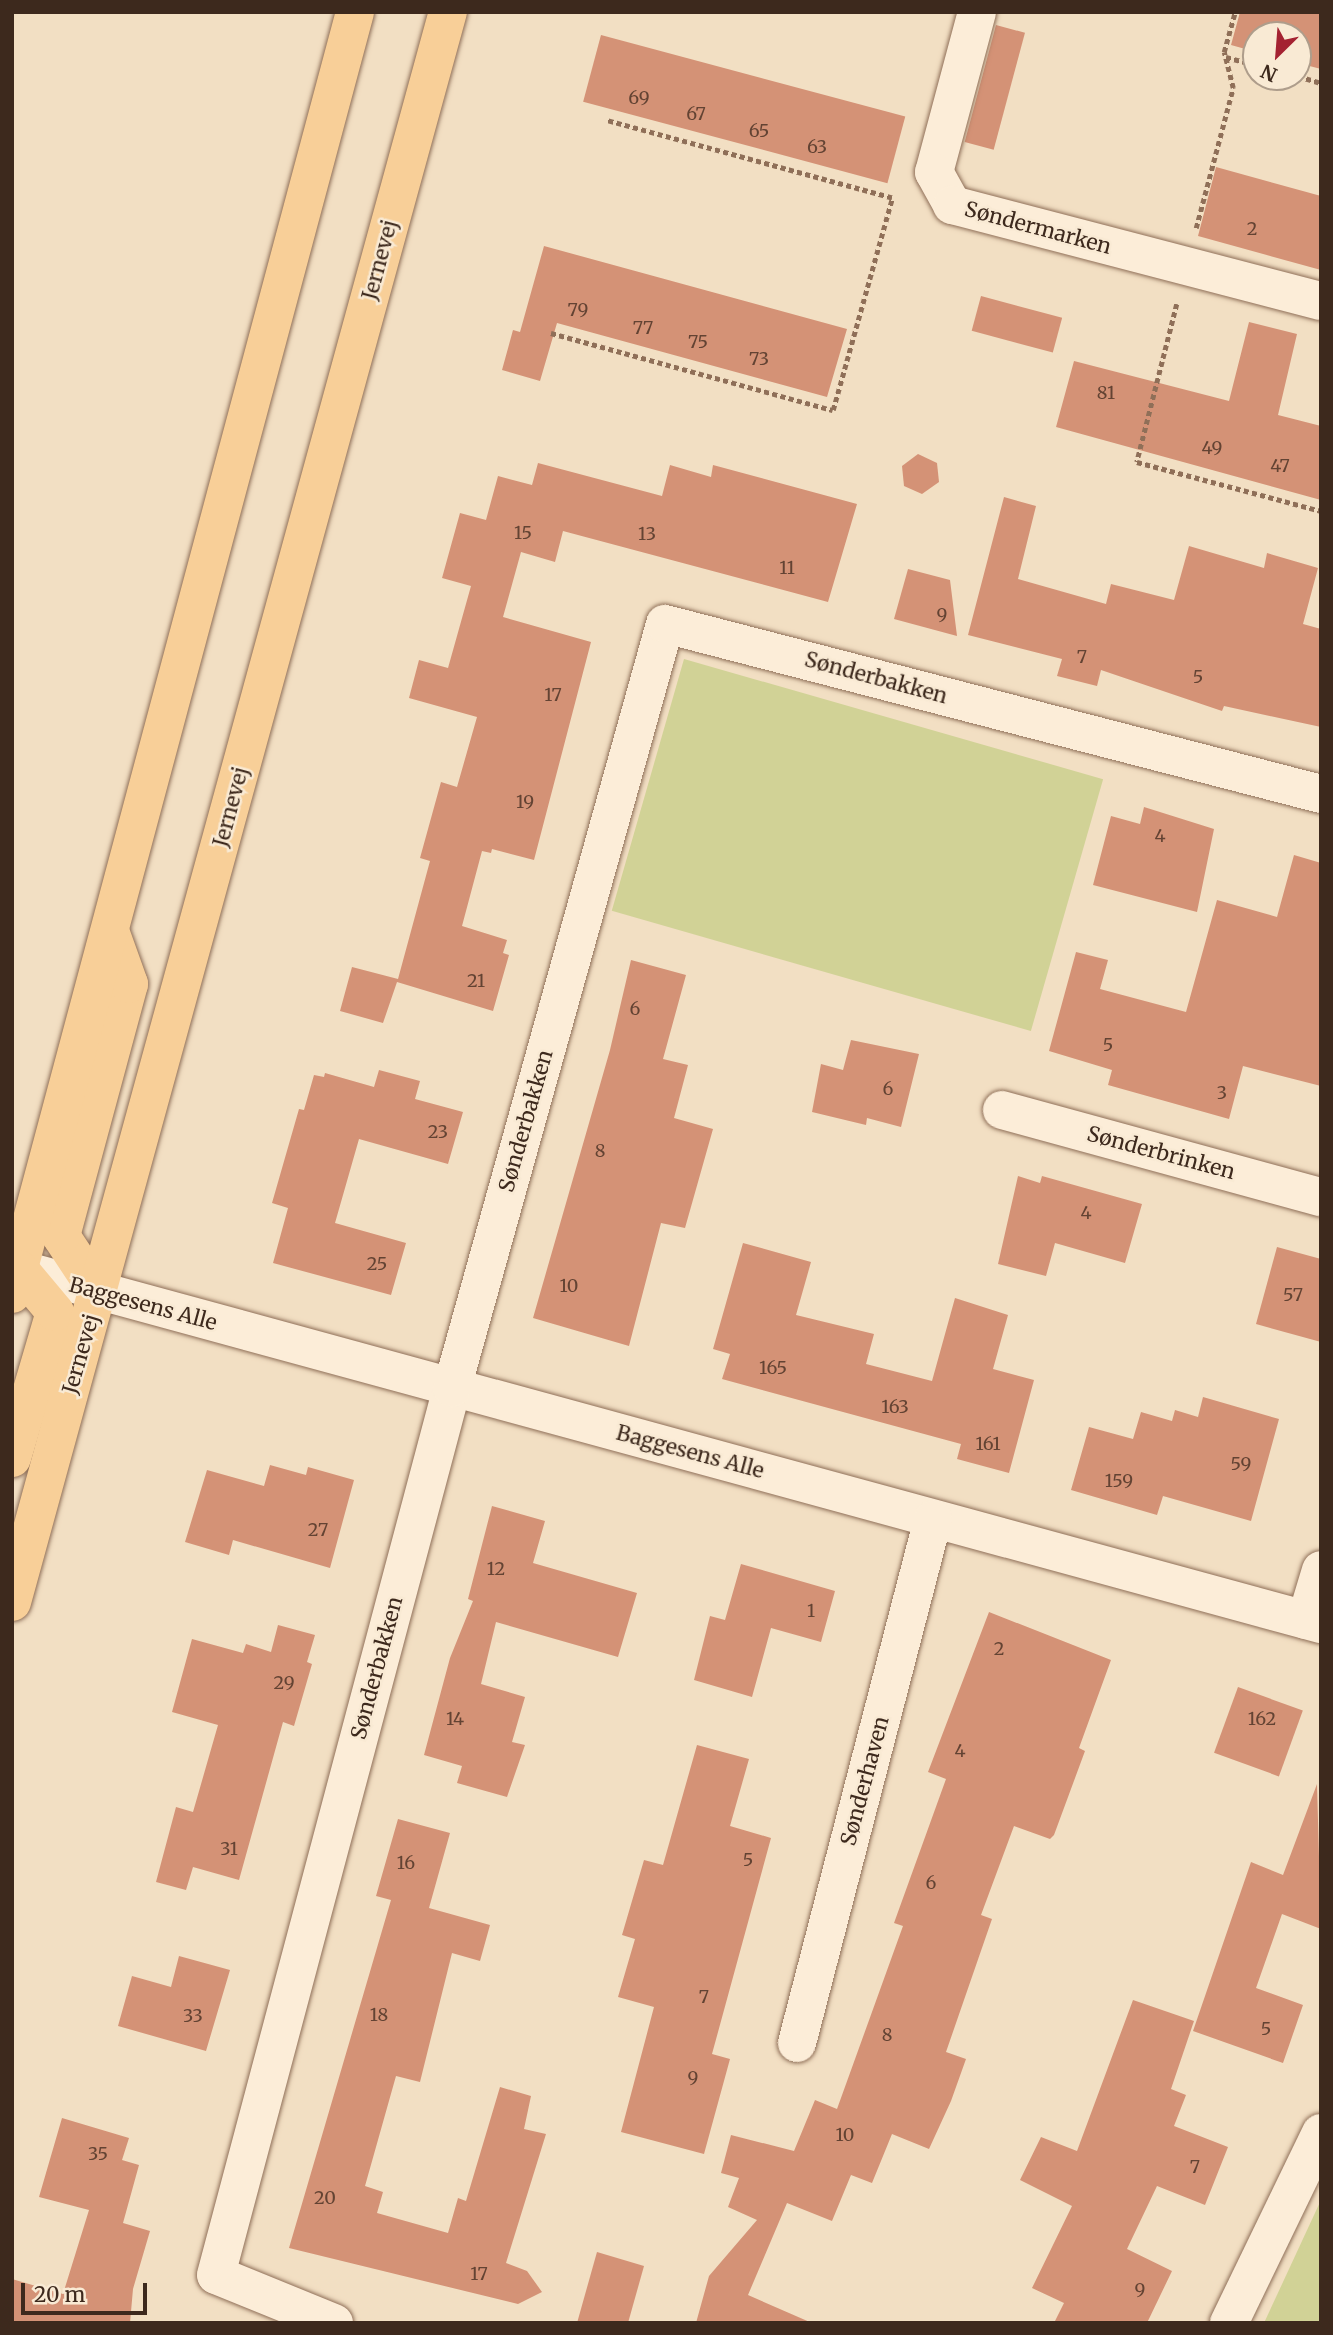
<!DOCTYPE html>
<meta charset="utf-8">
<style>
body{margin:0}
#map{position:relative;width:1333px;height:2335px;overflow:hidden;background:#f2dfc3;font-family:Merriweather,serif}
div>[style]{position:absolute}
[style*='--x']{left:calc(var(--x)*1px);top:calc(var(--y)*1px);width:calc(var(--w)*1px);rotate:calc(var(--a)*1deg)}
.green>*{inset:0;background:#d1d296;transform-origin:0 0}
.building>*{inset:0;background:#d49276;transform-origin:0 0}
.path>*{height:4.5px;margin-top:-2.25px;transform-origin:0;background:repeating-linear-gradient(90deg,#8f6f58 0 5px,transparent 0 8.5px)}
.roads{filter:drop-shadow(0 0 2px #8f6f58) drop-shadow(0 0 2px #8f6f58)}
.minor>*{height:38px;margin:-19px;padding:0 19px;transform-origin:19px;border-radius:19px;background:#fcedd8}
.major>*{height:38px;margin:-19px;padding:0 19px;transform-origin:19px;border-radius:19px;background:#f8cf98}
span{translate:-50% -50%;white-space:nowrap;text-align:center;line-height:1.15;-webkit-text-stroke:5px #f9ead4;paint-order:stroke}
.number-label{font-size:18px;color:#634333}
.number-label span{-webkit-text-stroke-width:0}
.street-label{font-size:21px;color:#3d291d}
.frame{position:absolute;inset:0;border:14px solid #3d291d;pointer-events:none}
.north{position:absolute;left:1242px;top:21px;width:70px;height:70px;box-sizing:border-box;background:#f9ead4;border:2px solid #ae9d8b;border-radius:50%;rotate:205deg;font-size:19px;font-weight:700;line-height:28px;text-align:center;color:#3d291d}
.north::after{content:'';display:block;margin:auto;width:24px;height:32px;background:#a42231;clip-path:polygon(50% 0,100% 100%,50% 72%,0 100%)}
.scale{position:absolute;left:21px;top:2283px;width:126px;height:32px;box-sizing:border-box;border:4px solid #3d291d;border-top:0;padding-left:9px;font-size:21px;line-height:24px;white-space:nowrap;color:#3d291d;-webkit-text-stroke:5px #f9ead4;paint-order:stroke}
</style>
<div id="map">
<div class="green">
<i style="left:684px;top:659px;width:436px;height:262px;rotate:16deg"></i>
<i style="clip-path:polygon(1321px 2200px,1321px 2323px,1264px 2323px)"></i>
</div>
<div class="building">
<i style="clip-path:polygon(1240px 12px,1321px 12px,1321px 69px,1298px 63px,1298px 35px,1256px 35px,1256px 52px,1231px 45px)"></i>
<i style="left:996px;top:25px;width:30px;height:121px;rotate:15deg"></i>
<i style="left:601px;top:35px;width:315px;height:69px;rotate:15deg"></i>
<i style="clip-path:polygon(1216px 167px,1321px 196px,1321px 270px,1198px 236px)"></i>
<i style="clip-path:polygon(544px 246px,847px 329px,827px 397px,557px 323px,540px 381px,502px 370px,513px 330px,520px 332px)"></i>
<i style="left:981px;top:296px;width:84px;height:36px;rotate:15deg"></i>
<i style="clip-path:polygon(1249px 322px,1297px 334px,1278px 415px,1321px 426px,1321px 500px,1056px 427px,1074px 361px,1229px 401px)"></i>
<i style="clip-path:polygon(918px 454px,937px 463px,939px 482px,922px 494px,904px 486px,902px 466px)"></i>
<i style="clip-path:polygon(538px 463px,662px 496px,670px 465px,711px 477px,713px 465px,857px 504px,828px 602px,563px 531px,555px 562px,521px 552px,503px 617px,591px 642px,534px 860px,492px 849px,491px 853px,482px 851px,462px 926px,507px 940px,503px 953px,509px 955px,493px 1011px,397px 982px,383px 1023px,340px 1011px,352px 967px,398px 979px,430px 861px,420px 858px,441px 782px,457px 787px,477px 717px,409px 698px,419px 660px,448px 668px,471px 586px,442px 578px,460px 513px,486px 520px,498px 476px,532px 485px)"></i>
<i style="clip-path:polygon(1004px 497px,1036px 506px,1018px 579px,1106px 604px,1111px 584px,1174px 600px,1189px 546px,1264px 568px,1267px 553px,1318px 568px,1303px 624px,1321px 629px,1321px 727px,1224px 706px,1222px 711px,1101px 670px,1097px 686px,1057px 676px,1062px 659px,968px 635px)"></i>
<i style="clip-path:polygon(908px 569px,950px 580px,957px 636px,894px 619px)"></i>
<i style="clip-path:polygon(1144px 807px,1214px 829px,1197px 912px,1093px 885px,1111px 816px,1140px 824px)"></i>
<i style="clip-path:polygon(1294px 855px,1321px 863px,1321px 1086px,1243px 1066px,1229px 1119px,1108px 1085px,1112px 1070px,1049px 1051px,1076px 952px,1108px 960px,1100px 989px,1186px 1012px,1217px 900px,1277px 917px)"></i>
<i style="clip-path:polygon(631px 960px,686px 975px,663px 1059px,688px 1065px,674px 1118px,713px 1129px,685px 1228px,661px 1223px,629px 1346px,533px 1318px,610px 1050px)"></i>
<i style="clip-path:polygon(851px 1040px,919px 1054px,901px 1127px,867px 1118px,866px 1125px,812px 1112px,821px 1064px,843px 1070px)"></i>
<i style="clip-path:polygon(379px 1070px,420px 1081px,415px 1099px,463px 1112px,448px 1164px,359px 1139px,335px 1223px,406px 1243px,391px 1295px,273px 1263px,288px 1208px,272px 1203px,299px 1109px,304px 1110px,314px 1075px,324px 1077px,325px 1073px,374px 1087px)"></i>
<i style="clip-path:polygon(1018px 1176px,1040px 1183px,1042px 1176px,1142px 1204px,1125px 1263px,1055px 1243px,1046px 1276px,998px 1264px)"></i>
<i style="clip-path:polygon(743px 1243px,811px 1262px,796px 1315px,874px 1334px,866px 1364px,932px 1381px,955px 1298px,1008px 1315px,993px 1369px,1034px 1380px,1009px 1473px,957px 1459px,961px 1444px,722px 1379px,730px 1354px,713px 1349px)"></i>
<i style="clip-path:polygon(1277px 1247px,1321px 1259px,1321px 1342px,1256px 1324px)"></i>
<i style="clip-path:polygon(1203px 1397px,1279px 1419px,1251px 1521px,1163px 1496px,1157px 1515px,1071px 1490px,1089px 1427px,1133px 1439px,1141px 1412px,1172px 1421px,1175px 1410px,1198px 1417px)"></i>
<i style="clip-path:polygon(270px 1465px,306px 1475px,308px 1467px,354px 1480px,330px 1568px,233px 1540px,229px 1555px,185px 1542px,207px 1470px,264px 1486px)"></i>
<i style="clip-path:polygon(492px 1506px,545px 1521px,533px 1563px,637px 1593px,618px 1657px,496px 1622px,481px 1684px,525px 1697px,512px 1742px,525px 1745px,507px 1797px,457px 1783px,462px 1766px,424px 1755px,450px 1658px,473px 1601px,468px 1599px)"></i>
<i style="clip-path:polygon(741px 1564px,835px 1591px,821px 1642px,771px 1628px,752px 1697px,694px 1680px,710px 1616px,725px 1620px)"></i>
<i style="clip-path:polygon(989px 1612px,1111px 1660px,1079px 1748px,1085px 1751px,1054px 1835px,1050px 1839px,1014px 1826px,981px 1915px,992px 1919px,946px 2052px,966px 2059px,951px 2101px,929px 2149px,892px 2134px,872px 2183px,851px 2175px,832px 2221px,787px 2203px,748px 2295px,812px 2323px,696px 2323px,709px 2276px,757px 2220px,728px 2207px,739px 2178px,721px 2173px,731px 2135px,794px 2151px,815px 2100px,837px 2109px,903px 1926px,894px 1923px,946px 1779px,928px 1772px)"></i>
<i style="clip-path:polygon(278px 1625px,315px 1635px,307px 1662px,312px 1664px,294px 1726px,283px 1722px,239px 1880px,193px 1867px,186px 1890px,156px 1882px,176px 1807px,193px 1812px,218px 1725px,172px 1712px,192px 1639px,243px 1653px,246px 1644px,271px 1652px)"></i>
<i style="left:1238px;top:1687px;width:69px;height:70px;rotate:20deg"></i>
<i style="clip-path:polygon(697px 1745px,749px 1759px,730px 1826px,771px 1838px,712px 2054px,730px 2059px,704px 2154px,621px 2132px,654px 2007px,618px 1997px,635px 1939px,622px 1935px,644px 1860px,663px 1865px)"></i>
<i style="clip-path:polygon(1317px 1784px,1321px 1929px,1282px 1914px,1256px 1988px,1303px 2005px,1283px 2063px,1193px 2031px,1251px 1862px,1283px 1875px)"></i>
<i style="clip-path:polygon(398px 1819px,450px 1833px,429px 1908px,490px 1925px,480px 1961px,452px 1953px,420px 2082px,396px 2076px,365px 2186px,383px 2192px,377px 2213px,448px 2233px,458px 2198px,466px 2201px,500px 2087px,531px 2096px,524px 2129px,546px 2134px,506px 2263px,527px 2271px,542px 2292px,518px 2304px,289px 2248px,391px 1900px,376px 1896px)"></i>
<i style="clip-path:polygon(179px 1956px,230px 1970px,206px 2051px,118px 2026px,132px 1976px,171px 1987px)"></i>
<i style="clip-path:polygon(1133px 2000px,1194px 2021px,1171px 2089px,1186px 2095px,1174px 2126px,1228px 2147px,1205px 2205px,1157px 2186px,1127px 2249px,1172px 2271px,1147px 2323px,1054px 2323px,1064px 2303px,1032px 2288px,1072px 2206px,1020px 2180px,1041px 2137px,1077px 2151px)"></i>
<i style="clip-path:polygon(62px 2118px,129px 2138px,122px 2160px,139px 2165px,123px 2223px,150px 2231px,133px 2289px,130px 2323px,12px 2323px,12px 2279px,63px 2294px,89px 2210px,39px 2197px)"></i>
<i style="clip-path:polygon(597px 2252px,644px 2266px,628px 2323px,577px 2323px)"></i>
</div>
<div class="path">
<i style="--x:1226;--y:57;--w:31;--a:15"></i>
<i style="--x:1298;--y:76;--w:24;--a:17"></i>
<i style="--x:1196;--y:228;--w:145;--a:-75.2"></i>
<i style="--x:1233;--y:88;--w:37;--a:-104"></i>
<i style="--x:1224;--y:52;--w:41;--a:-74.6"></i>
<i style="--x:1177;--y:304;--w:163;--a:104.2"></i>
<i style="--x:1137;--y:462;--w:190;--a:14.9"></i>
<i style="--x:551;--y:333;--w:292;--a:15.3"></i>
<i style="--x:833;--y:410;--w:220;--a:-74.4"></i>
<i style="--x:892;--y:198;--w:297;--a:-164.8"></i>
</div>
<div class="roads">
<div class="minor">
<i style="--x:977;--y:12;--w:166;--a:105"></i>
<i style="--x:934;--y:172;--w:38;--a:61"></i>
<i style="--x:952;--y:205;--w:381;--a:14.6"></i>
<i style="--x:1002;--y:1110;--w:331;--a:15.3"></i>
<i style="--x:12;--y:1267;--w:1357;--a:15.26"></i>
<i style="--x:1306;--y:1620;--w:52;--a:-73.3"></i>
<i style="--x:797;--y:2043;--w:541;--a:-75.45"></i>
<i style="--x:334;--y:2323;--w:127;--a:-157.9"></i>
<i style="--x:216;--y:2275;--w:918;--a:-75.1"></i>
<i style="--x:452;--y:1388;--w:793;--a:-74.42"></i>
<i style="--x:665;--y:624;--w:678;--a:14.53"></i>
<i style="--x:1229;--y:2323;--w:211;--a:-64.2"></i>
</div>
<div class="major">
<i style="--x:98;--y:1292;--w:67;--a:-123.5"></i>
<i style="--x:61;--y:1236;--w:261;--a:-74.9"></i>
<i style="--x:129;--y:984;--w:56;--a:-109.7"></i>
<i style="--x:12;--y:1294;--w:1327;--a:-75.02"></i>
<i style="--x:12;--y:1458;--w:152;--a:-73.6"></i>
<i style="--x:55;--y:1312;--w:56;--a:-129.9"></i>
<i style="--x:12;--y:1602;--w:1649;--a:-74.67"></i>
</div>
</div>
<div class="number-label">
<span style="left:639px;top:98px">69</span>
<span style="left:696px;top:114px">67</span>
<span style="left:759px;top:131px">65</span>
<span style="left:817px;top:147px">63</span>
<span style="left:1252px;top:229px">2</span>
<span style="left:578px;top:310px">79</span>
<span style="left:643px;top:328px">77</span>
<span style="left:698px;top:342px">75</span>
<span style="left:759px;top:359px">73</span>
<span style="left:1106px;top:393px">81</span>
<span style="left:1212px;top:448px">49</span>
<span style="left:1280px;top:466px">47</span>
<span style="left:523px;top:533px">15</span>
<span style="left:647px;top:534px">13</span>
<span style="left:787px;top:568px">11</span>
<span style="left:942px;top:615px">9</span>
<span style="left:1082px;top:657px">7</span>
<span style="left:1198px;top:677px">5</span>
<span style="left:553px;top:695px">17</span>
<span style="left:525px;top:802px">19</span>
<span style="left:1160px;top:836px">4</span>
<span style="left:476px;top:981px">21</span>
<span style="left:635px;top:1009px">6</span>
<span style="left:1108px;top:1045px">5</span>
<span style="left:888px;top:1089px">6</span>
<span style="left:1222px;top:1093px">3</span>
<span style="left:438px;top:1132px">23</span>
<span style="left:600px;top:1151px">8</span>
<span style="left:1086px;top:1213px">4</span>
<span style="left:377px;top:1264px">25</span>
<span style="left:569px;top:1286px">10</span>
<span style="left:1293px;top:1295px">57</span>
<span style="left:773px;top:1368px">165</span>
<span style="left:895px;top:1407px">163</span>
<span style="left:988px;top:1444px">161</span>
<span style="left:1241px;top:1464px">59</span>
<span style="left:1119px;top:1481px">159</span>
<span style="left:318px;top:1530px">27</span>
<span style="left:496px;top:1569px">12</span>
<span style="left:811px;top:1611px">1</span>
<span style="left:999px;top:1649px">2</span>
<span style="left:284px;top:1683px">29</span>
<span style="left:455px;top:1719px">14</span>
<span style="left:1262px;top:1719px">162</span>
<span style="left:960px;top:1751px">4</span>
<span style="left:229px;top:1849px">31</span>
<span style="left:748px;top:1860px">5</span>
<span style="left:406px;top:1863px">16</span>
<span style="left:931px;top:1883px">6</span>
<span style="left:704px;top:1997px">7</span>
<span style="left:379px;top:2015px">18</span>
<span style="left:193px;top:2016px">33</span>
<span style="left:1266px;top:2029px">5</span>
<span style="left:887px;top:2035px">8</span>
<span style="left:693px;top:2078px">9</span>
<span style="left:845px;top:2135px">10</span>
<span style="left:98px;top:2154px">35</span>
<span style="left:1195px;top:2167px">7</span>
<span style="left:325px;top:2198px">20</span>
<span style="left:479px;top:2274px">17</span>
<span style="left:1140px;top:2290px">9</span>
</div>
<div class="street-label">
<span style="left:1038px;top:228px;rotate:15deg">Søndermarken</span>
<span style="left:380px;top:260px;rotate:-75deg">Jernevej</span>
<span style="left:876px;top:678px;rotate:15deg">Sønderbakken</span>
<span style="left:231px;top:807px;rotate:-75deg">Jernevej</span>
<span style="left:526px;top:1121px;rotate:-74deg">Sønderbakken</span>
<span style="left:1161px;top:1153px;rotate:15deg">Sønderbrinken</span>
<span style="left:143px;top:1304px;rotate:15deg">Baggesens Alle</span>
<span style="left:81px;top:1354px;rotate:-74deg">Jernevej</span>
<span style="left:690px;top:1452px;rotate:15deg">Baggesens Alle</span>
<span style="left:377px;top:1668px;rotate:-75deg">Sønderbakken</span>
<span style="left:865px;top:1781px;rotate:-75deg">Sønderhaven</span>
</div>
<div class="frame"></div>
<div class="north">N</div>
<div class="scale">20 m</div>
</div>
